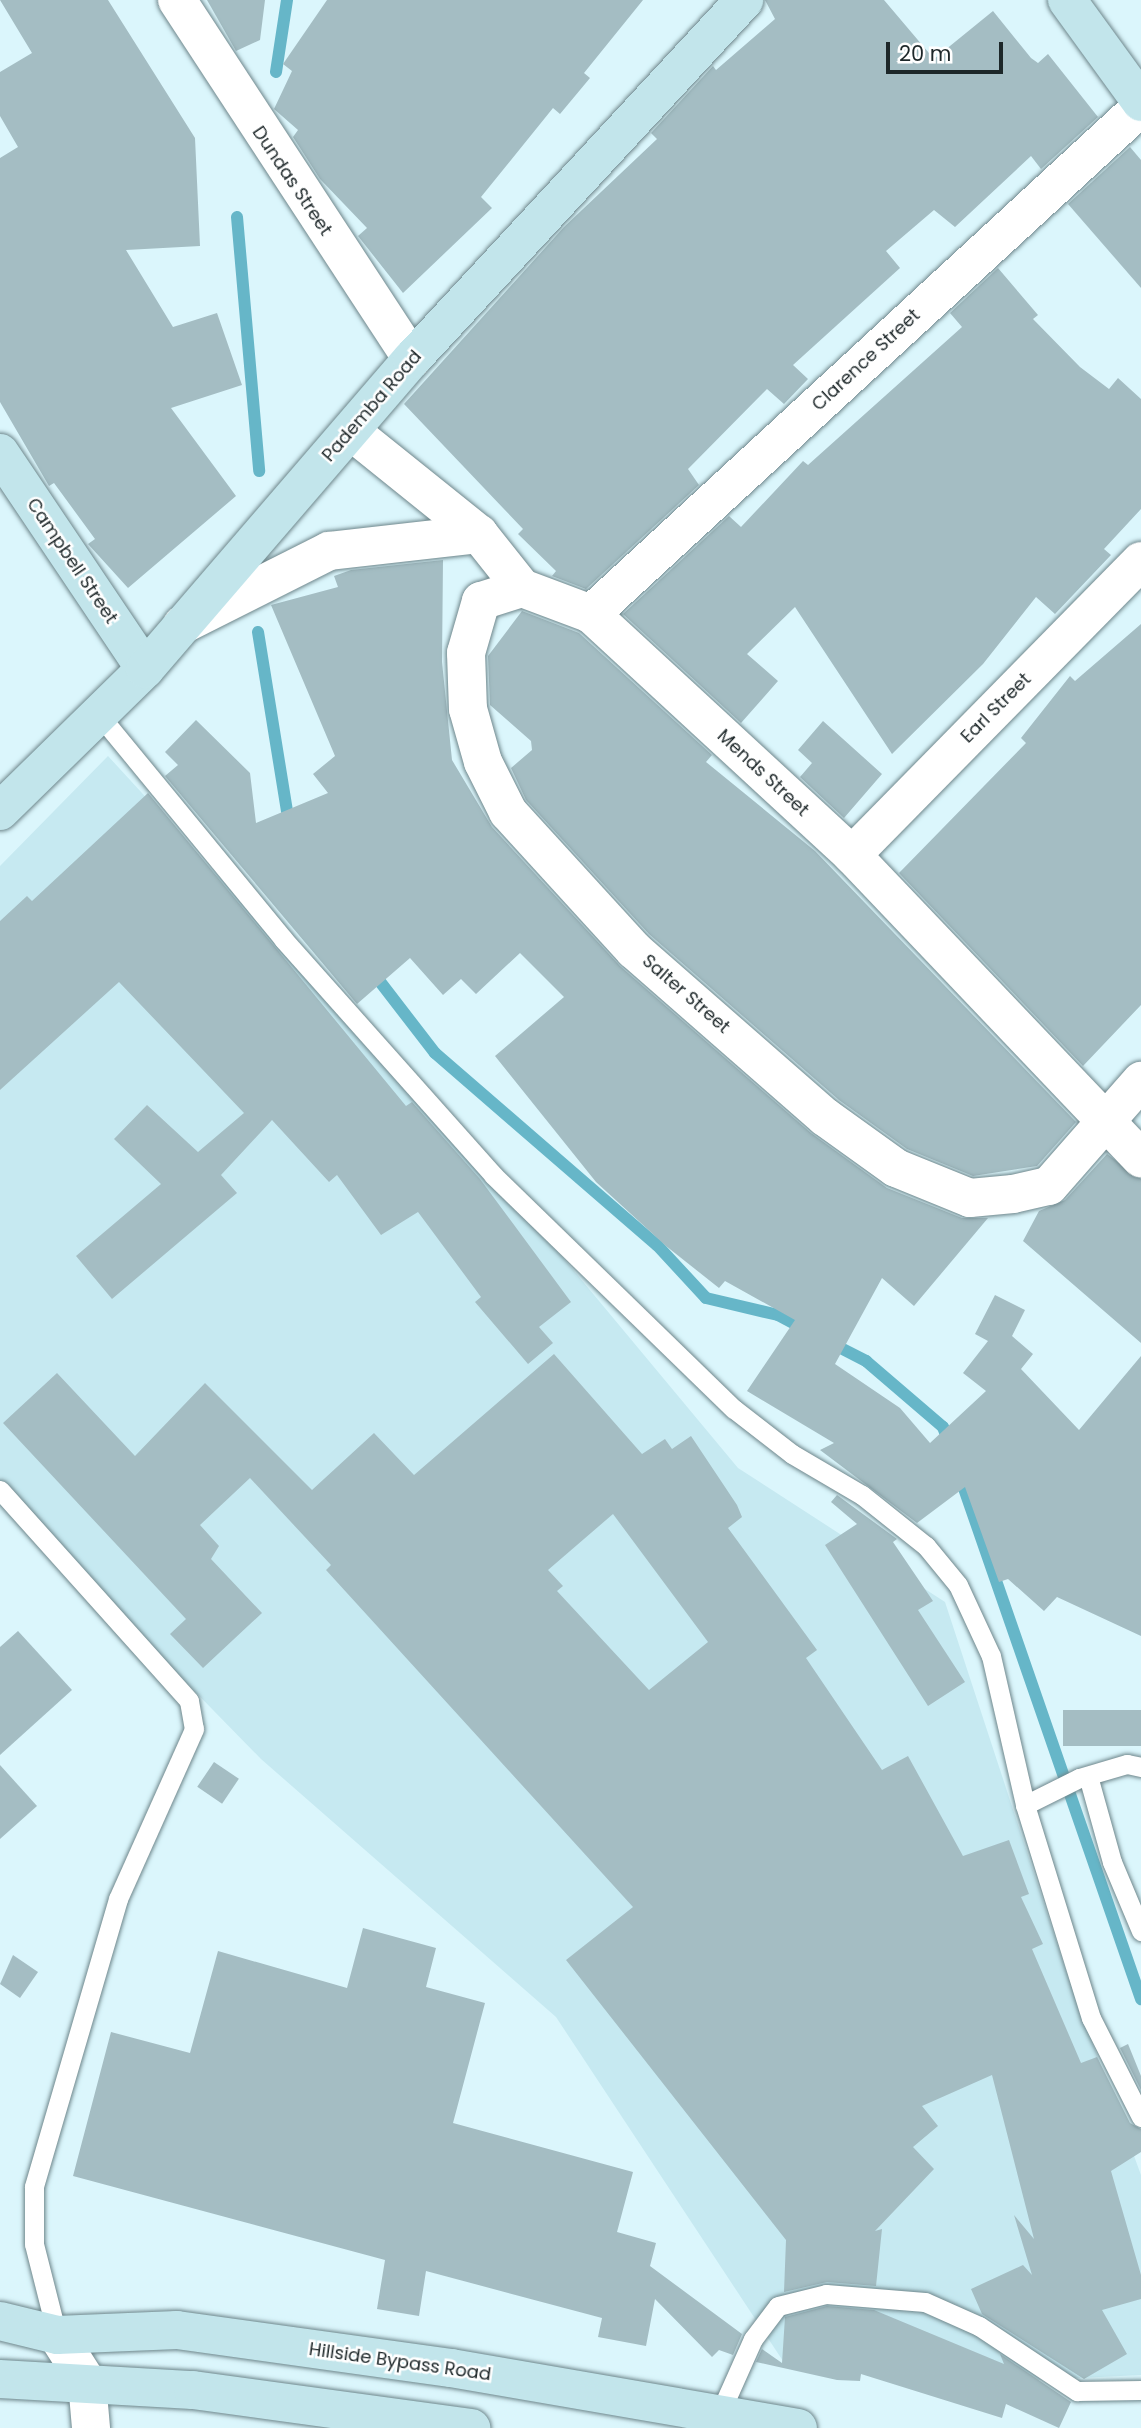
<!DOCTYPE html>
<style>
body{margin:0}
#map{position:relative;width:1141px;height:2428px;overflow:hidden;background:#dbf6fc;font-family:Poppins,sans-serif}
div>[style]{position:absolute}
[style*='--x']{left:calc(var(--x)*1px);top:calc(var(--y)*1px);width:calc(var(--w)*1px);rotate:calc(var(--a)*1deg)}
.built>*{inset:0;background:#c6e9f1}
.stream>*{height:12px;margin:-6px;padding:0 6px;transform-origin:6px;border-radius:6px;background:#66b6c8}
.building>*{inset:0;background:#a4bdc3;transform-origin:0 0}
.roads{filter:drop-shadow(0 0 2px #6e868b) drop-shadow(0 0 2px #6e868b)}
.lane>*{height:19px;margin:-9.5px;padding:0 9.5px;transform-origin:9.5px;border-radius:9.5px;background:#fff}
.street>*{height:38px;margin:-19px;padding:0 19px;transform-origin:19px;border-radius:19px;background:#fff}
.secondary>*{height:38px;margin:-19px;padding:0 19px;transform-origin:19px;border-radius:19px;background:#c2e5eb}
span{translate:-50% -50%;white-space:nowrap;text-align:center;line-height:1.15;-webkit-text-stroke:5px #fff;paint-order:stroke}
.street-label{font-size:18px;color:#1d2729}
.scale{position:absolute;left:886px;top:42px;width:117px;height:32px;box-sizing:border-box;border:4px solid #1d2729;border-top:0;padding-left:9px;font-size:21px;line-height:24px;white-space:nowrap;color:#1d2729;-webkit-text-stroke:5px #fff;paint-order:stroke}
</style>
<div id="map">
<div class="built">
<i style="clip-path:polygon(108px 756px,510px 1194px,738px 1468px,945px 1602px,1065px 1968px,1141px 2175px,1141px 2375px,1014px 2381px,783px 2361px,556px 2017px,261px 1759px,0 1492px,0 866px)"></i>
</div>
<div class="stream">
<i style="--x:276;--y:72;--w:73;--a:-81.3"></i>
<i style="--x:237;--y:217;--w:255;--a:85"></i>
<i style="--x:258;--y:632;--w:194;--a:80.8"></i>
<i style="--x:371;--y:970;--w:105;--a:52.4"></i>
<i style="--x:435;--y:1053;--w:294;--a:40.9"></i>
<i style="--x:657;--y:1245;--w:72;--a:47.2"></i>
<i style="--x:706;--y:1298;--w:74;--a:13.3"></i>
<i style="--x:778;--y:1315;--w:32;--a:28"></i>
<i style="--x:829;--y:1342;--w:42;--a:27.2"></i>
<i style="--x:866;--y:1361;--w:101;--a:40.6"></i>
<i style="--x:943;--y:1427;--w:17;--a:69"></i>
<i style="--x:959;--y:1474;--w:556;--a:70.88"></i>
</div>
<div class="building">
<i style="clip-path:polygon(0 0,108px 0,195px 138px,200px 246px,126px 250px,173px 327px,217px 313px,242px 385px,171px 408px,236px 496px,128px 588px,88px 544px,95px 539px,54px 483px,49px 486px,0 402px,0 158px,18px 147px,0 116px,0 72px,32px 53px)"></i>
<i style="clip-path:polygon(207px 0,265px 0,260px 40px,236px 51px)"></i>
<i style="clip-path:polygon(327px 0,643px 0,584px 73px,590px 78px,560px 114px,553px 108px,481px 197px,492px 208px,403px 293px,358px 236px,367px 228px,320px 179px,293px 137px,298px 130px,274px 109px,292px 71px,283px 64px)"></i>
<i style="clip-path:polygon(765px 0,884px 0,934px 59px,993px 11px,1031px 58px,1038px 63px,1048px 54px,1098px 117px,1041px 169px,1031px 156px,955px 227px,934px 210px,886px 251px,900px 268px,793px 365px,808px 379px,784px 404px,767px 389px,688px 469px,699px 485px,586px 589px,552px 576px,556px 571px,518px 534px,523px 529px,404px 404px,564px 227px,657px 139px,651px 133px,713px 66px,716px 70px,775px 19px)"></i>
<i style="clip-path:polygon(1130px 147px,1141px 160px,1141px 288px,1068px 204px)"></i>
<i style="clip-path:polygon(998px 268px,1038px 315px,1033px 319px,1080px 367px,1109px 389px,1118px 378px,1141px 399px,1141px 509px,1104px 549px,1111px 555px,1055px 614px,1036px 597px,983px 664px,892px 754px,795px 607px,747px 654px,778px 681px,741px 723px,623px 614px,729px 516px,741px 527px,803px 461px,808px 465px,962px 327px,950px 313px)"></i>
<i style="clip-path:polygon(443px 560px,442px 662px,452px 760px,492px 827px,620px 966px,811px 1133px,887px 1188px,962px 1218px,988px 1218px,914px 1306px,882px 1278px,835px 1364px,900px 1408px,930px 1443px,986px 1391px,963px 1373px,988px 1341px,975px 1334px,995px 1295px,1025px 1310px,1012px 1336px,1033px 1354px,1021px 1369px,1079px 1430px,1141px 1356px,1141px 1636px,1057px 1597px,1044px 1611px,1008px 1579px,999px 1582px,965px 1487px,917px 1523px,820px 1450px,834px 1443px,747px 1391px,795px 1320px,725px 1281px,719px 1288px,666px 1246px,596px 1182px,495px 1056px,564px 997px,520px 953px,476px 994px,461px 979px,443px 995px,410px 958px,357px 1004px,165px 776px,178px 765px,165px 752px,196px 720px,250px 773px,256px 823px,328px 793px,313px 774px,335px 756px,271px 605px,338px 587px,334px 576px,351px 570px)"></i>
<i style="clip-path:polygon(522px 611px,579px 633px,712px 755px,706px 762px,815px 851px,1076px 1122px,1037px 1166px,973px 1176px,907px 1149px,839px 1100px,649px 934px,526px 800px,511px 768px,532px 750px,531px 741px,490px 705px,488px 656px)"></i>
<i style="clip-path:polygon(1141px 624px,1141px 1005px,1083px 1066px,899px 873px,1026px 743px,1021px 738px,1070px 676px,1075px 681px)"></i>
<i style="clip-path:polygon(823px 721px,882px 774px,844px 818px,800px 777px,812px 763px,798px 750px)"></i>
<i style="clip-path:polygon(148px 793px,406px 1106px,412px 1102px,480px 1179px,571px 1302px,539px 1327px,553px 1343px,528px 1364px,475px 1302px,481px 1297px,418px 1212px,381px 1235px,337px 1175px,329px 1182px,272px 1120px,221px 1175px,237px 1193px,112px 1299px,76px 1256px,161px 1184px,114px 1139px,147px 1105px,198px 1152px,244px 1113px,119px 982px,0 1090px,0 921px,27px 896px,32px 901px)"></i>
<i style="clip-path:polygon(1107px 1154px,1141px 1179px,1141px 1343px,1023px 1241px,1039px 1211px,1065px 1200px)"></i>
<i style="clip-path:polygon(evenodd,554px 1354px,642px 1454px,665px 1439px,672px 1449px,691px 1436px,737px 1505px,742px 1517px,728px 1528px,817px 1650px,806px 1658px,882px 1770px,908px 1756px,963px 1856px,1009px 1840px,1029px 1894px,1021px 1897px,1043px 1944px,1032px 1949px,1081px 2063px,1097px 2057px,1130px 2123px,1141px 2129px,1141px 2152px,1111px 2171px,1141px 2275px,1141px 2299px,1102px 2310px,1127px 2354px,1084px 2379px,982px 2314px,971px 2289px,1023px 2265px,1032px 2275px,1014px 2215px,1034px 2239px,992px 2075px,922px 2106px,938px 2126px,913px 2147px,934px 2169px,875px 2231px,882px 2229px,876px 2286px,827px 2282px,784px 2292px,786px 2240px,566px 1960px,633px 1907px,326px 1570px,331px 1565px,250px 1478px,200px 1525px,219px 1546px,211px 1559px,262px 1613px,203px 1668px,170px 1634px,186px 1619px,3px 1423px,57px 1373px,135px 1456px,205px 1383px,312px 1490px,374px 1433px,414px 1475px,554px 1354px,613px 1514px,708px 1642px,649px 1690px,557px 1591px,563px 1586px,548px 1570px,613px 1514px)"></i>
<i style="clip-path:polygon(837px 1495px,897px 1539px,893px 1542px,933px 1601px,918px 1610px,965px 1682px,928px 1706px,825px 1545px,857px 1524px,831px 1502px)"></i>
<i style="clip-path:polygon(18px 1631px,72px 1690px,0 1755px,0 1647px)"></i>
<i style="left:1141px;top:1710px;width:36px;height:78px;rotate:90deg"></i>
<i style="left:214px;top:1762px;width:30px;height:30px;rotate:34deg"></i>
<i style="clip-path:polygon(0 1765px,37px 1806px,0 1839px)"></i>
<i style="clip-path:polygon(363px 1928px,436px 1948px,426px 1987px,485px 2003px,453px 2123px,633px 2172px,617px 2232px,656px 2243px,650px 2266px,742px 2334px,733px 2355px,719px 2350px,712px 2357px,655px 2299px,646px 2346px,598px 2337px,602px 2318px,426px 2271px,419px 2316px,377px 2309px,385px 2260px,73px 2176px,111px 2032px,190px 2053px,218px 1951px,347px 1988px)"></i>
<i style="clip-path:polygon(13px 1955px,38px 1972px,20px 1998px,0 1984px)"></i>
<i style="clip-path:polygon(1128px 2044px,1141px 2076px,1141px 2090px,1120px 2048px)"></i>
<i style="clip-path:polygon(827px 2306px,874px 2310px,1004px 2364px,1000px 2354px,1071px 2402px,1059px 2428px,1006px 2404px,1002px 2418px,861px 2374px,860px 2381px,837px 2380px,756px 2362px,762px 2349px,782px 2363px,785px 2317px)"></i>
</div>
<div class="roads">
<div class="lane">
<i style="--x:96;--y:711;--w:295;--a:50.6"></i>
<i style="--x:283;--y:939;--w:316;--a:48.3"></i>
<i style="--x:493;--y:1175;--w:336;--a:44.2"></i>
<i style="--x:734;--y:1409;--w:73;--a:37.8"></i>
<i style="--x:792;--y:1454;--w:81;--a:30.4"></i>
<i style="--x:862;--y:1495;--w:82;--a:38.6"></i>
<i style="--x:926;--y:1546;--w:50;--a:50.6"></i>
<i style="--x:958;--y:1585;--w:78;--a:65.1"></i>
<i style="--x:991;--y:1656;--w:153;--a:77.1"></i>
<i style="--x:1025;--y:1805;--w:223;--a:72.8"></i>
<i style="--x:1091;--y:2018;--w:111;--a:63.2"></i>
<i style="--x:0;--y:1490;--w:283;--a:48.1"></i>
<i style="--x:189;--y:1701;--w:28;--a:80"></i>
<i style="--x:194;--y:1729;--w:186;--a:114.1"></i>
<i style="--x:118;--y:1899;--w:300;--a:106.3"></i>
<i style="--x:34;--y:2187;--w:57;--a:90"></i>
<i style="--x:34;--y:2244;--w:94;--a:75.8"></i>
<i style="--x:1088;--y:1776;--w:89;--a:74.4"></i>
<i style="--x:1112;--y:1862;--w:75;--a:67.2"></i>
<i style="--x:1025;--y:1805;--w:60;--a:-26.6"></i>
<i style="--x:1079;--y:1778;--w:50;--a:-16.3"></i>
<i style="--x:1127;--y:1764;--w:14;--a:12"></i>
<i style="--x:719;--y:2415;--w:83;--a:-65.9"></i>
<i style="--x:753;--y:2339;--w:41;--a:-52.9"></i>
<i style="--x:778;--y:2306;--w:49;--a:-14"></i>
<i style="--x:826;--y:2294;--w:99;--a:4.6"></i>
<i style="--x:925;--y:2302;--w:59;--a:24"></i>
<i style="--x:979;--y:2326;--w:118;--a:33.6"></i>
<i style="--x:1077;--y:2391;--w:64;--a:-0.9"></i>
</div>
<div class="street">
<i style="--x:177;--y:0;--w:429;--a:56.8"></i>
<i style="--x:352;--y:432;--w:163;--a:38.8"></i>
<i style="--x:479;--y:534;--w:69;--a:51.5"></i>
<i style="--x:522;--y:588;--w:74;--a:20.6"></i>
<i style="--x:591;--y:614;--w:355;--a:42.7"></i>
<i style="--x:852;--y:855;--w:419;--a:46.4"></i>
<i style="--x:522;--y:588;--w:43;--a:162.4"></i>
<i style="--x:481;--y:601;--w:54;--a:106.1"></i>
<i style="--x:466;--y:653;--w:56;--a:88"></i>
<i style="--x:468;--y:709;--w:55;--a:74.2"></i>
<i style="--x:483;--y:762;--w:56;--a:63.4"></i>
<i style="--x:508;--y:812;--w:187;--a:47.6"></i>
<i style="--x:634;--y:950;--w:254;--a:41.2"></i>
<i style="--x:825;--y:1117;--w:87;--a:35.7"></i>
<i style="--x:896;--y:1168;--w:80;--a:22.1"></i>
<i style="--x:970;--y:1198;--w:43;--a:-5.3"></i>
<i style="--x:1013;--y:1194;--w:37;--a:-13"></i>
<i style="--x:1049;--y:1186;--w:140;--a:-48.8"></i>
<i style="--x:591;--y:614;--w:748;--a:-42.67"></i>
<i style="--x:182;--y:625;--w:165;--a:-26.7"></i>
<i style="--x:329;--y:551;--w:151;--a:-6.5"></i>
<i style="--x:852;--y:855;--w:412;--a:-45.5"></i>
<i style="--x:57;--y:2335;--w:56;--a:57.4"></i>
<i style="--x:87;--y:2382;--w:46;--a:85"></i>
</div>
<div class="secondary">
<i style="--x:1067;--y:0;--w:126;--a:54"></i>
<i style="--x:0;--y:453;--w:260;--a:56.1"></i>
<i style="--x:0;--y:811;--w:203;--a:-44.4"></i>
<i style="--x:145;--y:669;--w:409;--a:-49.3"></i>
<i style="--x:412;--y:359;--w:489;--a:-47.2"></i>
<i style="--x:0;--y:2321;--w:59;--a:13.8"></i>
<i style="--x:57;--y:2335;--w:120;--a:-2.4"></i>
<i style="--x:177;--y:2330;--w:277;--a:7.9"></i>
<i style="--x:451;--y:2368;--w:352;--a:9.8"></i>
<i style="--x:0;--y:2379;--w:193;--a:3.3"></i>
<i style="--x:193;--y:2390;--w:281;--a:7.8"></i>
</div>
</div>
<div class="street-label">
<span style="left:292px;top:181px;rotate:56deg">Dundas Street</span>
<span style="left:866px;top:360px;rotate:-43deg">Clarence Street</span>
<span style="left:372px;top:406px;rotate:-49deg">Pademba Road</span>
<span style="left:72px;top:561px;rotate:56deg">Campbell Street</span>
<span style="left:996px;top:708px;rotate:-45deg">Earl Street</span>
<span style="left:763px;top:773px;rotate:43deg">Mends Street</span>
<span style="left:686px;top:994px;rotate:41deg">Salter Street</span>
<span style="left:400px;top:2362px;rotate:8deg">Hillside Bypass Road</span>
</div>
<div class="scale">20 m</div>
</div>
